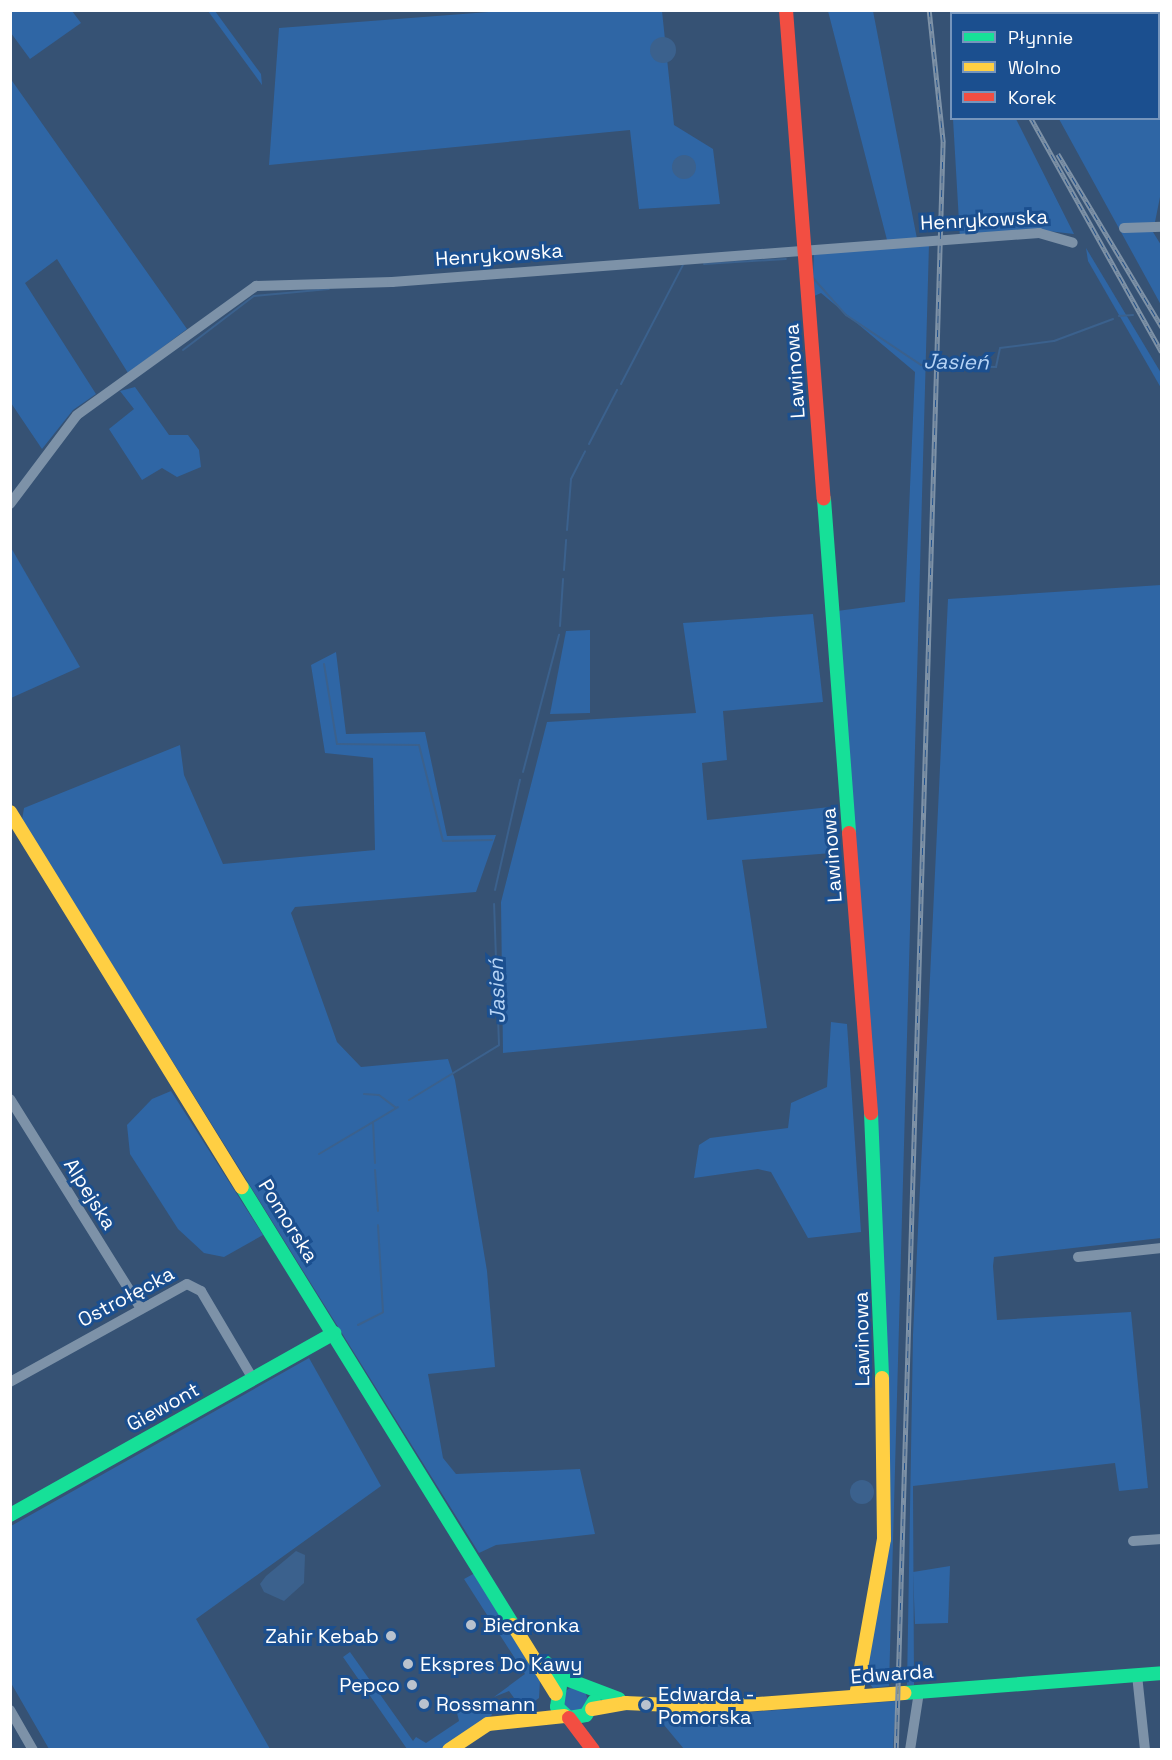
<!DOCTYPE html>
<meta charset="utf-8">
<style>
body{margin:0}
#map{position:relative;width:1172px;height:1760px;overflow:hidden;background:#365274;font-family:"Space Grotesk",sans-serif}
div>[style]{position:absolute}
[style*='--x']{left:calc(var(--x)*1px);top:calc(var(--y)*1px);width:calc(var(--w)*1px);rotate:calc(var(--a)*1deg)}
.green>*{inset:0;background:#2f66a5}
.round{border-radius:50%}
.water>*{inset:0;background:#3b618d}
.stream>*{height:2px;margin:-1px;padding:0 1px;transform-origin:1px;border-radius:1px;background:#3b618d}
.street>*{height:10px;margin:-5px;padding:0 5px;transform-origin:5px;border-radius:5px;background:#7d92a8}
.fast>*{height:14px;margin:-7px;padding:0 7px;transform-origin:7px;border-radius:7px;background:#16e098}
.slow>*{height:14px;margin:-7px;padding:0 7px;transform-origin:7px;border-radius:7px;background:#ffcf43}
.jam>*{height:14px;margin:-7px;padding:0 7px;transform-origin:7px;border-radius:7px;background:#f24e42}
.rail>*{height:4.5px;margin-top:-2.25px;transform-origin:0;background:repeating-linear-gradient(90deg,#1b4f8f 0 7px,#7e92a7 0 14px);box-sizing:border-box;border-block:2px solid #7e92a7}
.dots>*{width:16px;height:16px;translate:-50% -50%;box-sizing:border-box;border:3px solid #1b4f8f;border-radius:50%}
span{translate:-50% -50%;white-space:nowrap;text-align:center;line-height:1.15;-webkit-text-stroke:6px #1b4f8f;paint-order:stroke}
.street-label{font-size:20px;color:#fff}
.poi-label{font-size:20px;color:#fff}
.left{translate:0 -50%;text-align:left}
.right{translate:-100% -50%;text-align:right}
.water-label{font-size:21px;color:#b5d3f5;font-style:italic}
.frame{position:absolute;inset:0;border:12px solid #fff;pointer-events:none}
.legend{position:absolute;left:950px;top:12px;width:210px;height:108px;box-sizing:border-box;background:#1b4f8f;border:2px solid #7695bc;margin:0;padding:8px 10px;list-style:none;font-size:18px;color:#fff}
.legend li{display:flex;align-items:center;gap:12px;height:30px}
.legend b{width:30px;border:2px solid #7695bc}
</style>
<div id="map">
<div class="green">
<i style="clip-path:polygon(10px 11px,72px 11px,81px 23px,30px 59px,11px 33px)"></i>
<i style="clip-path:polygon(208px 11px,215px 11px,261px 74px,262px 85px)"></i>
<i style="clip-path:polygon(502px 11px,662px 11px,674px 125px,713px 149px,720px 204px,639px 209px,630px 130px,269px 165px,279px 28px)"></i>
<i style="clip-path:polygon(828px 11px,873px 11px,918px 244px,929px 244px,889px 1686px,873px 1688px,865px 1678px,878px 1606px,886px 1383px,837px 611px,905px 602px,915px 372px,821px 293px,812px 297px,814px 254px,887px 240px)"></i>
<i style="clip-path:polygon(1161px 32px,1161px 192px,1153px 232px,1161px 245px,1161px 305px,1059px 119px,1158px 118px)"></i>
<i style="clip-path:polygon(10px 78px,187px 329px,128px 373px,57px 259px,25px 283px,96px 394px,73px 410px,42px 449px,11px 403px)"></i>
<i style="clip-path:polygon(953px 119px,1016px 119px,1074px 234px,1039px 230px,960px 239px)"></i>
<i style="clip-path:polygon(1086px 248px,1161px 373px,1161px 388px,1088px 261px)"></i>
<i style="clip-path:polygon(135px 387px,169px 435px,188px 435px,199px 450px,201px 467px,177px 477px,162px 468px,142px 480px,109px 429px,134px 409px,120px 391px)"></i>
<i style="clip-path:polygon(10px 546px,80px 667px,11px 698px,10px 698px)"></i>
<i style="clip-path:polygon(1161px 585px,1161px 1238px,994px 1257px,993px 1266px,997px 1320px,1131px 1312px,1148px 1488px,1119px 1491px,1115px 1463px,913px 1486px,914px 1685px,907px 1685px,913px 1335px,948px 599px)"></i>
<i style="clip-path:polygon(813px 614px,823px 702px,723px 711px,727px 760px,702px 763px,707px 820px,830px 807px,832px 853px,742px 860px,767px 1028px,503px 1053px,501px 902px,547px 722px,696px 713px,683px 623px)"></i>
<i style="clip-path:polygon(590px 630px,590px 713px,550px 714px,566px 631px)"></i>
<i style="clip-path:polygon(336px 652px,346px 734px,425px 732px,447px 836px,496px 835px,476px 892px,295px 907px,291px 913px,337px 1042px,361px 1067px,448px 1059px,455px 1080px,487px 1271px,495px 1367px,428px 1374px,443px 1458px,456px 1474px,580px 1469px,595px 1534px,496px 1545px,479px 1553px,22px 820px,24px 808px,180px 745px,184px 775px,223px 864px,375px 850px,373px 758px,325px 753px,311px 665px)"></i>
<i style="clip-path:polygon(831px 1022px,847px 1024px,861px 1232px,808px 1238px,771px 1172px,758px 1169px,694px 1178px,699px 1145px,710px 1138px,788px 1128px,791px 1103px,827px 1087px)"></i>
<i style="clip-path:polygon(171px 1091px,263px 1235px,224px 1257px,204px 1253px,178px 1229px,130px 1154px,127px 1125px,152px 1099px)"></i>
<i style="clip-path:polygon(309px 1358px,381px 1486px,196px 1619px,270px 1749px,49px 1749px,11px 1683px,11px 1526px)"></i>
<i style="clip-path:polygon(950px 1566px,948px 1623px,915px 1624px,913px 1572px)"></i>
<i style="clip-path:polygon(475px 1573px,540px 1680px,539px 1698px,521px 1711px,503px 1705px,514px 1698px,509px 1691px,494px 1697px,525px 1674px,464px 1579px)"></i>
<i style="clip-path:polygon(350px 1652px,413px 1741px,416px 1737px,426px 1743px,459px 1721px,457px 1713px,478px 1704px,488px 1705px,492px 1715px,443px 1749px,407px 1749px,343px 1657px)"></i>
<i class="round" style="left:563px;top:1687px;width:24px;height:24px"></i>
<i style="clip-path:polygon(896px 1701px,893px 1749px,684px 1749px,659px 1719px)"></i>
</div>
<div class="water">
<i class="round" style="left:650px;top:37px;width:26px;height:26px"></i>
<i class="round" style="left:672px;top:155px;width:24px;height:24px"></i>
<i class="round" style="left:850px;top:1480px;width:24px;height:24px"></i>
<i style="clip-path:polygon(296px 1551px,305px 1555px,304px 1583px,284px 1601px,264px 1592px,260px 1584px,266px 1576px)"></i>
</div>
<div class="stream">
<i style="--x:704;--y:264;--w:82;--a:-3.5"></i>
<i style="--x:813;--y:278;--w:50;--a:48.3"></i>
<i style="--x:846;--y:315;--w:90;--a:33.7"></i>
<i style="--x:921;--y:365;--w:75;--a:1.5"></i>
<i style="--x:996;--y:367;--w:19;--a:-78"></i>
<i style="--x:1000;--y:348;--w:54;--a:-7.4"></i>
<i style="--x:1054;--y:341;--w:63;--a:-20.4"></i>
<i style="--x:1119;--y:316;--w:14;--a:-4"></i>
<i style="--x:183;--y:350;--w:89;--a:-37.3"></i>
<i style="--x:254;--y:296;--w:75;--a:-5.3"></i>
<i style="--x:621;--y:384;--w:134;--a:-62.5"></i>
<i style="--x:589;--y:444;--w:61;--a:-62.6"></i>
<i style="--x:567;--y:530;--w:51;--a:-85.5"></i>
<i style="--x:571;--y:479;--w:31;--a:-63"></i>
<i style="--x:564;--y:570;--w:30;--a:-86"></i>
<i style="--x:560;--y:626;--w:47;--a:-86.3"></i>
<i style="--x:324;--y:664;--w:81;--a:80.8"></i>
<i style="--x:337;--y:744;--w:82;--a:0.7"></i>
<i style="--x:419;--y:745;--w:99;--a:76"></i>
<i style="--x:443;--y:841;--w:49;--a:-1.2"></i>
<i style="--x:523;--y:772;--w:142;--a:-75.3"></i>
<i style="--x:495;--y:890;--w:113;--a:-77.2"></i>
<i style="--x:364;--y:1094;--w:15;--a:4"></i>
<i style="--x:379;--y:1095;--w:21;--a:37"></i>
<i style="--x:409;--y:1100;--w:105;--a:-31.4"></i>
<i style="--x:499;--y:1045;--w:141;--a:-92"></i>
<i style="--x:319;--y:1154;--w:63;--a:-30.7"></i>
<i style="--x:375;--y:1163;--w:41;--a:-92.8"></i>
<i style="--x:373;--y:1122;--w:29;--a:-31"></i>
<i style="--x:375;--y:1170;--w:41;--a:85.8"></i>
<i style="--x:358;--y:1325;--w:28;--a:-27"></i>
<i style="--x:383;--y:1312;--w:87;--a:-93.3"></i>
</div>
<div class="street">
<i style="--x:1124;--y:228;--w:38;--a:-2"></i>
<i style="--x:10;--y:504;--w:111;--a:-53"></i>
<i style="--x:77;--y:415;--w:221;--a:-35.8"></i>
<i style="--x:256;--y:286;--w:136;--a:-1.7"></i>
<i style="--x:392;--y:282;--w:649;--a:-4.33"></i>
<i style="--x:1039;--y:233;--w:35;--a:16"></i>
<i style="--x:10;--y:1099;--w:245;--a:58"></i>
<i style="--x:1078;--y:1257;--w:84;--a:-6.1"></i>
<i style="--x:10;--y:1382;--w:202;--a:-29"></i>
<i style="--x:187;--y:1284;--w:16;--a:27"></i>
<i style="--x:201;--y:1291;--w:102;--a:59.4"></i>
<i style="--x:1133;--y:1541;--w:29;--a:-4"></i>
<i style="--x:1137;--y:1675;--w:75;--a:83.9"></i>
<i style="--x:10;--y:1710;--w:46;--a:60.1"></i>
<i style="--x:910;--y:1750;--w:59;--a:-81.2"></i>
</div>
<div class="fast">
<i style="--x:824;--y:499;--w:335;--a:85.7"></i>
<i style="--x:871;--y:1113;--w:265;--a:87.6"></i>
<i style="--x:242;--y:1187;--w:515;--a:58.25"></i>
<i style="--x:10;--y:1515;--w:372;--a:-29.3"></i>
<i style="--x:545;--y:1662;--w:22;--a:43"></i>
<i style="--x:561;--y:1677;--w:62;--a:20.8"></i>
<i style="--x:560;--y:1686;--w:21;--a:98"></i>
<i style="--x:557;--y:1707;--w:16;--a:43"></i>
<i style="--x:569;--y:1718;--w:17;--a:-10"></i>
<i style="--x:586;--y:1715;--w:16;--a:-60"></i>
<i style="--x:904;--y:1693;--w:259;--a:-4.4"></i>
</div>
<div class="slow">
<i style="--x:10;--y:812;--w:441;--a:58.3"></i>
<i style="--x:513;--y:1625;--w:81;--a:58.1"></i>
<i style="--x:856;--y:1696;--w:159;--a:-79.9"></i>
<i style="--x:884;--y:1539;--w:161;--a:-90.7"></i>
<i style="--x:592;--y:1709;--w:34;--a:-10"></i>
<i style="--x:625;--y:1703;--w:93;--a:2.5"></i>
<i style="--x:718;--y:1707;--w:187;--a:-4.3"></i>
<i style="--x:449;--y:1750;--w:47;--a:-33.7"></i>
<i style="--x:488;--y:1724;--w:77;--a:-5.9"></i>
</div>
<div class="jam">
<i style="--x:786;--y:10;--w:490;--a:85.6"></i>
<i style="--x:849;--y:833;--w:281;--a:85.5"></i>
<i style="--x:569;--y:1718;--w:40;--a:53"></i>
</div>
<div class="rail">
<i style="--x:981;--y:10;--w:4;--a:63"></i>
<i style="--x:1031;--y:118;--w:268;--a:60.8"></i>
<i style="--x:1058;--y:154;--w:202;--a:59"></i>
<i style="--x:896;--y:1750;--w:1609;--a:-88.33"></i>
<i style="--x:943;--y:142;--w:133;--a:-96.1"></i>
</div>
<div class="dots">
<i style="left:471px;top:1625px;background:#b9c2ce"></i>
<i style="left:391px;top:1636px;background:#b9c2ce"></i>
<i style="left:408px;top:1664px;background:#b9c2ce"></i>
<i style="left:412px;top:1685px;background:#b9c2ce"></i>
<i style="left:424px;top:1704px;background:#b9c2ce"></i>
<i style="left:646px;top:1705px;background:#b9c2ce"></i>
</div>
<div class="street-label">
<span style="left:984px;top:220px;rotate:-3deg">Henrykowska</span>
<span style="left:499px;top:255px;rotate:-4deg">Henrykowska</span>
<span style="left:795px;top:371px;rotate:-94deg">Lawinowa</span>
<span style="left:832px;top:855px;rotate:-94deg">Lawinowa</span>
<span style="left:90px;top:1194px;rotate:58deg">Alpejska</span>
<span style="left:288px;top:1221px;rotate:58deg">Pomorska</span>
<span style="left:126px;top:1297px;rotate:-28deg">Ostrołęcka</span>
<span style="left:862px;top:1339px;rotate:-91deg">Lawinowa</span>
<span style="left:163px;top:1407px;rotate:-29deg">Giewont</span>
<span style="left:892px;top:1674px;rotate:-4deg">Edwarda</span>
</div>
<div class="poi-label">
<span class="left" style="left:483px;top:1625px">Biedronka</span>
<span class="right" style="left:379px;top:1636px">Zahir Kebab</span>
<span class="left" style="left:420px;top:1664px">Ekspres Do Kawy</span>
<span class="right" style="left:400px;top:1685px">Pepco</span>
<span class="left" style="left:658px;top:1706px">Edwarda -<br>Pomorska</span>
<span class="left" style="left:436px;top:1704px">Rossmann</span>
</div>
<div class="water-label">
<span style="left:956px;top:362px;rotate:1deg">Jasień</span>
<span style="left:497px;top:991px;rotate:-92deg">Jasień</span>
</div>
<div class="frame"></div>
<ul class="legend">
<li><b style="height:8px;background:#16e098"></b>Płynnie</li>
<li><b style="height:8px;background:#ffcf43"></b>Wolno</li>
<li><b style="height:8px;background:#f24e42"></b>Korek</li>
</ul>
</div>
